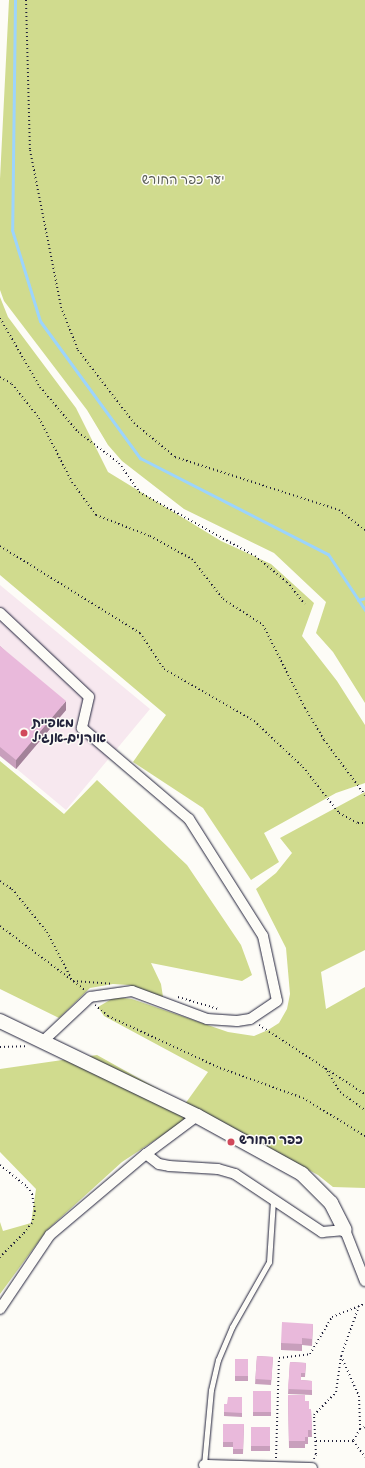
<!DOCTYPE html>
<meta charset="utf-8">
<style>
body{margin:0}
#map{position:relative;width:365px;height:1468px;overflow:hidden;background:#fdfcf7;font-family:"Gochi Hand","Playpen Sans Hebrew",sans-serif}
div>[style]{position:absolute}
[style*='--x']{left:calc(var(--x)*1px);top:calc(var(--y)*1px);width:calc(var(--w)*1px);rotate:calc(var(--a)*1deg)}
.built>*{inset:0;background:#f7e8ef}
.green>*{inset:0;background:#d0db8e}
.stream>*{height:3px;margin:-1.5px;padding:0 1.5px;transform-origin:1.5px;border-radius:1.5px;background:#9cd4fc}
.path>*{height:2px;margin-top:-1px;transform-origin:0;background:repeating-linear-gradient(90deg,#22223b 0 1px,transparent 0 4px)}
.roads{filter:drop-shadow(0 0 1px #22223b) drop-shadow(0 0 1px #22223b)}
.service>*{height:5px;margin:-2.5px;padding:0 2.5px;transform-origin:2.5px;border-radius:2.5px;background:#fdfcf7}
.minor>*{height:10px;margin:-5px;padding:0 5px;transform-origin:5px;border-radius:5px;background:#fdfcf7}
.secondary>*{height:14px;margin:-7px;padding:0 7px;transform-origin:7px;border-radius:7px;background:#fdfcf7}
.wall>*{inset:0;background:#c89fbc;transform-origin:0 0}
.shaded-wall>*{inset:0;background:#a38299}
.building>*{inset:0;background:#e9b9db;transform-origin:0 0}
.dots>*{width:11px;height:11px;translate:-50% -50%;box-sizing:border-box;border:2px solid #fdfcf7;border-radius:50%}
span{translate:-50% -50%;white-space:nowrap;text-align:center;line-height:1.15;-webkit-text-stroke:3px #fdfcf7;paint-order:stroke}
.park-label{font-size:13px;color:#565a54}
.poi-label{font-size:13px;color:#22223b;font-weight:700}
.left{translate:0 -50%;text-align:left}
</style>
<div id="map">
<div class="built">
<i style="clip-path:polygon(0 585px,150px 709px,66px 810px,0 755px)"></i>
</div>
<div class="green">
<i style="clip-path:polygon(9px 0,365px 0,365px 703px,333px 652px,316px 633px,326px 602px,274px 553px,184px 509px,122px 461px,108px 445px,87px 410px,4px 301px,0 290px,0 179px)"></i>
<i style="clip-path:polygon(0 297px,8px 317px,76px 408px,108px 472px,221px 541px,271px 564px,314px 603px,302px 636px,337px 681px,365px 725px,365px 783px,336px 793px,264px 833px,279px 862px,251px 880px,203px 808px,133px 762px,166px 715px,0 575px)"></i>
<i style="clip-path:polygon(0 761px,64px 814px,97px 780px,187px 865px,241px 945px,252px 975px,242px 981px,151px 963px,161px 984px,163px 997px,129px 985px,113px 984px,90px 988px,59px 1018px,0 989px)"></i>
<i style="clip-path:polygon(365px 792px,365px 950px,321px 972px,326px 1009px,365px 987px,365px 1188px,333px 1187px,318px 1175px,199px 1111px,122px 1162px,47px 1230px,0 1294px,0 1222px,3px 1231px,31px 1223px,36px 1189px,0 1152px,0 1069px,97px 1055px,185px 1104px,208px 1072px,104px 1016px,98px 1007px,115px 997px,132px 999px,228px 1032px,254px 1036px,268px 1030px,279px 1023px,287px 1009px,290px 994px,286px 948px,256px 889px,276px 873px,292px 853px,280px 838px)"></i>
</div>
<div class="stream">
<i style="--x:15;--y:0;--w:230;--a:90.7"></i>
<i style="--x:12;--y:230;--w:95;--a:72.9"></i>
<i style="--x:40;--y:321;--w:170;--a:53.9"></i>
<i style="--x:140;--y:458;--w:211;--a:27.1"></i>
<i style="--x:328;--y:554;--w:67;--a:56.5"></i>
<i style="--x:358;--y:600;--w:7;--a:-16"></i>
</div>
<div class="path">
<i style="--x:26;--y:0;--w:150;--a:88.5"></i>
<i style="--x:30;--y:150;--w:160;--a:78.8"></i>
<i style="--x:61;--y:307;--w:46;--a:68.4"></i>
<i style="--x:78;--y:350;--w:92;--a:52.5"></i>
<i style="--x:134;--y:423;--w:53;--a:39.7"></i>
<i style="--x:175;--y:457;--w:172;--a:17.9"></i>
<i style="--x:339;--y:510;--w:33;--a:38"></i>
<i style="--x:0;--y:318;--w:80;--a:59.9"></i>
<i style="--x:40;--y:387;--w:59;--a:49.8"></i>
<i style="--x:78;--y:432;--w:51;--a:37.1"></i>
<i style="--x:119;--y:463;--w:35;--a:55"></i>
<i style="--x:139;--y:492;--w:132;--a:28.9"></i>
<i style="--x:255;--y:556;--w:41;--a:39.1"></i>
<i style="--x:287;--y:582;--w:28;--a:51"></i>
<i style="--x:0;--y:377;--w:14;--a:30"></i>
<i style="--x:12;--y:384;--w:43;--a:51.5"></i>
<i style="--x:39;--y:418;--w:72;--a:62.7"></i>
<i style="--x:72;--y:482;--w:41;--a:54"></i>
<i style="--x:96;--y:515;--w:58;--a:21.3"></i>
<i style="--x:150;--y:536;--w:48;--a:28.7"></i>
<i style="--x:192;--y:559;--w:51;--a:52.2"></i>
<i style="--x:223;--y:599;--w:48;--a:33"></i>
<i style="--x:263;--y:625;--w:93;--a:63.2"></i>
<i style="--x:305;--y:708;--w:37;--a:59"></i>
<i style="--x:324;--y:740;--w:69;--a:53.3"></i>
<i style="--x:0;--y:546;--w:165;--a:31.9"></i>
<i style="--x:140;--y:633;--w:43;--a:56.3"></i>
<i style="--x:164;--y:669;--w:104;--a:30"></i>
<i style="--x:254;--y:721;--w:67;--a:43.2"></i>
<i style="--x:303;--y:767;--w:58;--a:52"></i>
<i style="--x:339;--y:813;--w:21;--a:28"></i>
<i style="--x:358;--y:823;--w:7;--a:0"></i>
<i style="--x:0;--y:881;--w:14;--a:34"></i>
<i style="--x:12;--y:889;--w:55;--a:50.9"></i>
<i style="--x:47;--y:932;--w:54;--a:62.5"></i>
<i style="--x:0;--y:926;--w:106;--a:37"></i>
<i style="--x:73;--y:981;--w:39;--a:4"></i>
<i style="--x:178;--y:997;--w:42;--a:16.7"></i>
<i style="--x:95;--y:1005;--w:17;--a:40"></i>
<i style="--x:108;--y:1016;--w:123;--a:24.9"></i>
<i style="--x:220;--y:1068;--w:88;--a:19.9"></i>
<i style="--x:303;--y:1098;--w:73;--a:31.5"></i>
<i style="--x:259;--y:1025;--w:126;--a:33.1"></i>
<i style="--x:0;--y:1047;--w:25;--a:-2"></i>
<i style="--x:325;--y:1068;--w:28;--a:58"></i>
<i style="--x:340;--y:1092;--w:31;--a:36"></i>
<i style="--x:0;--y:1165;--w:35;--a:39"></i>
<i style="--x:27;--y:1187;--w:9;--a:54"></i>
<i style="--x:32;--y:1194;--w:17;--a:80"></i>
<i style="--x:35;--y:1211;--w:12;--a:104"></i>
<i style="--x:32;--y:1223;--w:14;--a:129"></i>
<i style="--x:23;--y:1234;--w:33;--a:135"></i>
<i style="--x:359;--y:1306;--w:53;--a:109.8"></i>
<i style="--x:341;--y:1356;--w:44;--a:65.8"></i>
<i style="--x:359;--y:1396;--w:33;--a:88"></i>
<i style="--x:360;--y:1429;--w:14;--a:120"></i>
<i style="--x:353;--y:1441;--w:20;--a:53"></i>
<i style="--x:360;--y:1429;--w:5;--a:-22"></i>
<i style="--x:316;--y:1441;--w:37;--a:0"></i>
<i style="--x:276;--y:1458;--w:100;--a:-88.3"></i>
<i style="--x:279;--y:1358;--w:31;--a:-7"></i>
<i style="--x:310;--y:1354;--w:43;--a:-59.3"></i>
<i style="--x:332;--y:1317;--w:35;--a:-22"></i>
<i style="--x:314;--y:1459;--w:5;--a:-68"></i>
<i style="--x:316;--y:1454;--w:39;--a:-93"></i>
<i style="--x:314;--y:1415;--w:32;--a:-46"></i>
<i style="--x:336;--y:1392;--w:35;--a:-82"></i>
</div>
<div class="roads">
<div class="service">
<i style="--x:204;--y:1465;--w:75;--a:-84.7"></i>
<i style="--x:211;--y:1390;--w:31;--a:-77"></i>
<i style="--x:218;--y:1360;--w:36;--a:-67"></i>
<i style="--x:232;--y:1327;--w:75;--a:-60.4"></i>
<i style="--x:269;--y:1262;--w:62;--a:-86.3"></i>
</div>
<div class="minor">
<i style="--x:0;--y:613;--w:122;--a:43.3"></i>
<i style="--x:89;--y:697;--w:32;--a:103"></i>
<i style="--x:82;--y:728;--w:140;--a:40.4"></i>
<i style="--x:189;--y:819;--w:138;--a:57.7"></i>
<i style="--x:263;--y:936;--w:66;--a:77.8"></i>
<i style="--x:277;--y:1001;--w:32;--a:146"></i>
<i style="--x:250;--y:1019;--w:13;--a:171"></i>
<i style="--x:237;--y:1021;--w:30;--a:-176"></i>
<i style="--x:207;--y:1019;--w:80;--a:-159.5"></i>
<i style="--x:132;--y:991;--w:42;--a:171.9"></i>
<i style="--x:90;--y:997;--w:66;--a:136.8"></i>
<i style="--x:146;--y:1154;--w:16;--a:38"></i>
<i style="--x:159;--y:1164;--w:10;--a:11"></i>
<i style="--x:169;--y:1166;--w:49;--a:3.5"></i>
<i style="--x:218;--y:1169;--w:18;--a:16"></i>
<i style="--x:235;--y:1174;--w:105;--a:33.7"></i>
<i style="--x:322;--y:1232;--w:23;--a:-5"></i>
<i style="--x:345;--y:1230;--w:55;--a:68.6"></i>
<i style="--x:0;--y:1309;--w:89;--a:-56"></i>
<i style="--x:50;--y:1235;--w:126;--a:-40.2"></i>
<i style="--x:146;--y:1154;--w:64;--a:-36.7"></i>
<i style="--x:204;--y:1465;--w:108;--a:1.6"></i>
</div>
<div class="secondary">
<i style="--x:0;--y:1021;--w:219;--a:25.7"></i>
<i style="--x:197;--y:1116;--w:120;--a:28.9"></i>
<i style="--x:302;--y:1174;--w:41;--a:45"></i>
<i style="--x:331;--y:1203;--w:30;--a:63"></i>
</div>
</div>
<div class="wall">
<i style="clip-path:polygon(0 646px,66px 710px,16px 769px,0 756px)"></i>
<i style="clip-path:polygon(313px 1324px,312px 1346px,302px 1345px,302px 1351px,281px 1350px,281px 1343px)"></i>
<i style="left:257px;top:1356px;width:16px;height:28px;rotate:4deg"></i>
<i style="left:235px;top:1359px;width:13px;height:22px"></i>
<i style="clip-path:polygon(290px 1362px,306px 1363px,305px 1377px,301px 1377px,301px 1380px,312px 1381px,312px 1395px,288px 1394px)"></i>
<i style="left:253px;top:1391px;width:18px;height:25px"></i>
<i style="clip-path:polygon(288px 1395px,305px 1401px,309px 1409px,311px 1409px,312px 1437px,308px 1437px,308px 1444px,305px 1444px,305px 1448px,289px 1448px)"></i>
<i style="clip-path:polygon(242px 1397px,242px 1417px,224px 1416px,224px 1412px,227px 1404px)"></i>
<i style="clip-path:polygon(223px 1424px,244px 1424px,243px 1454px,233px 1454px,233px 1447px,223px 1447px)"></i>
<i style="left:251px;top:1427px;width:19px;height:24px"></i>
</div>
<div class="shaded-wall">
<i style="clip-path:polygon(66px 701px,66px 710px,16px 769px,16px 760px)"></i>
</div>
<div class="building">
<i style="clip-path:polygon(0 646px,66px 701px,16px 760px,0 747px)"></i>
<i style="clip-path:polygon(282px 1322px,313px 1324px,312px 1339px,302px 1338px,302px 1344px,281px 1343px)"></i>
<i style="left:257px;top:1356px;width:16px;height:23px;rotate:4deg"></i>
<i style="left:235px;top:1359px;width:13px;height:17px"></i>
<i style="clip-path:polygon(290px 1362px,306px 1363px,305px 1373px,301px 1373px,301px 1380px,312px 1381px,312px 1390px,288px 1389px)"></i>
<i style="left:253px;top:1391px;width:18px;height:21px"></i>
<i style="clip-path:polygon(288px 1395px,305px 1395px,305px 1401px,309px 1401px,309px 1409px,311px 1409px,312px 1430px,308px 1430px,308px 1437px,305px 1437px,305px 1441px,289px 1441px)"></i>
<i style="clip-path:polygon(228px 1397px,242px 1397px,242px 1413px,224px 1412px,224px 1404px,227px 1404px)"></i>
<i style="clip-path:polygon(223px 1424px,244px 1424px,243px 1449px,233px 1449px,233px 1442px,223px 1442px)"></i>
<i style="left:251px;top:1427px;width:19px;height:19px"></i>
</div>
<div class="dots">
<i style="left:24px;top:733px;background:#d1495b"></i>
<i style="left:231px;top:1142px;background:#d1495b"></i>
</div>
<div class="park-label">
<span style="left:183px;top:182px">יער כפר החורש</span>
</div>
<div class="poi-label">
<span class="left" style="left:32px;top:733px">מאפיית<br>אורנים-אנג'ל</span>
<span class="left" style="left:239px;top:1142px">כפר החורש</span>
</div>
</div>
